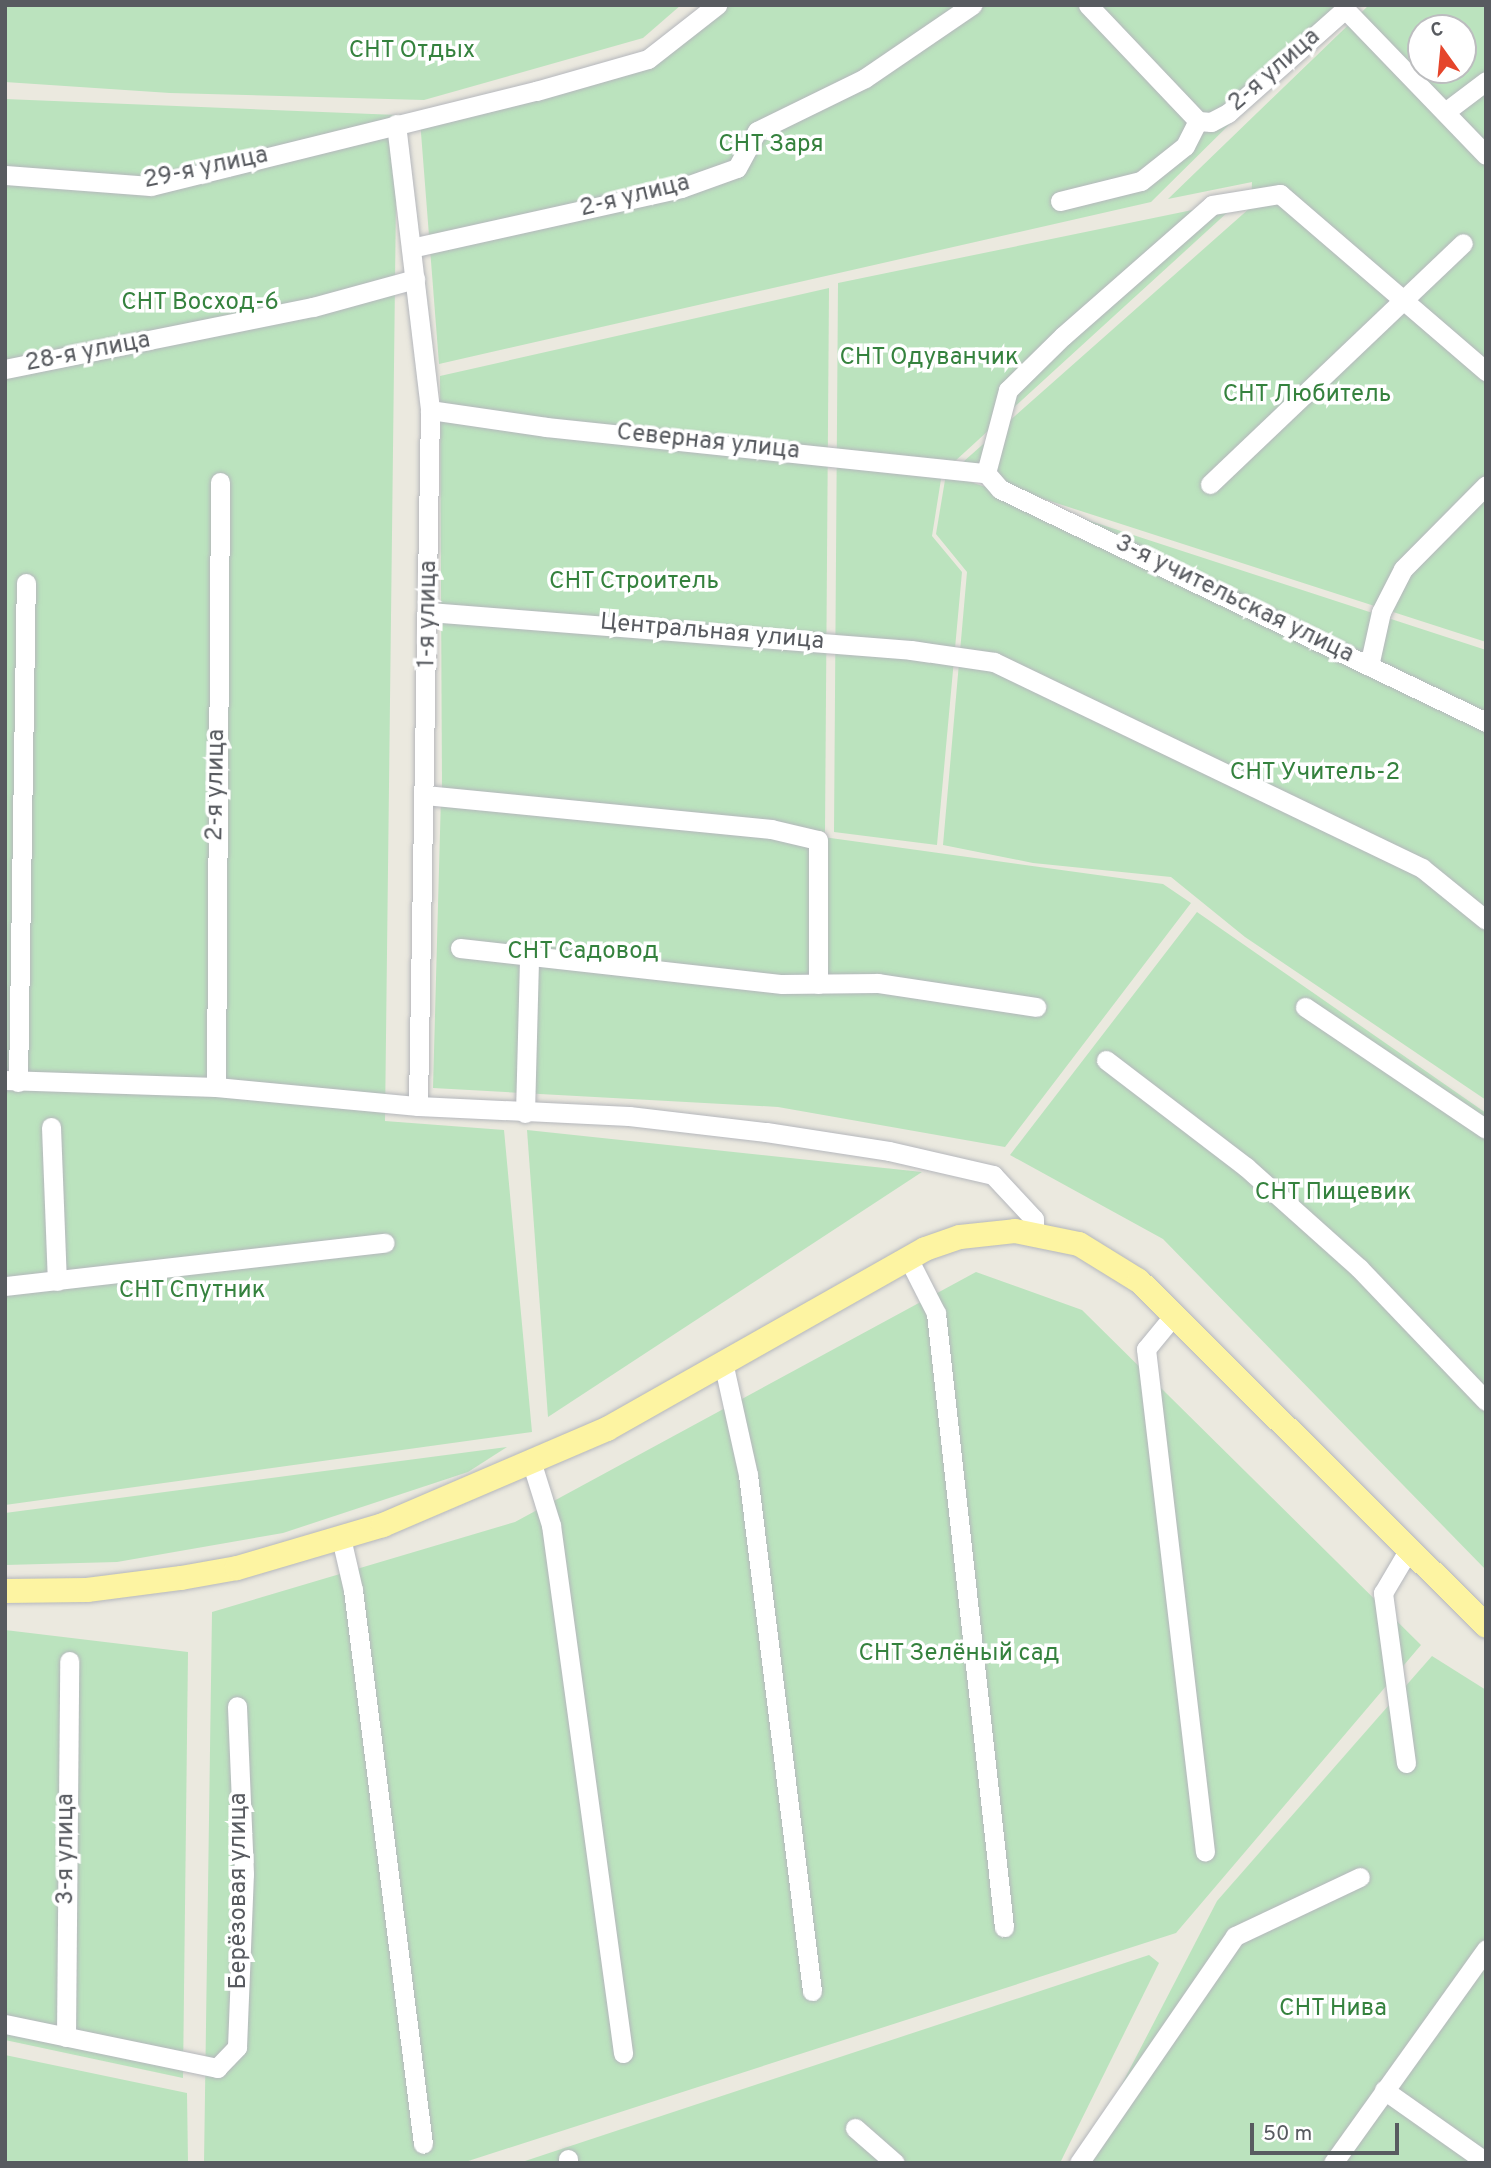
<!DOCTYPE html>
<meta charset="utf-8">
<style>
body{margin:0}
#map{position:relative;width:1491px;height:2168px;overflow:hidden;background:#ebe9df;font-family:Overpass,sans-serif}
div>[style]{position:absolute}
[style*='--x']{left:calc(var(--x)*1px);top:calc(var(--y)*1px);width:calc(var(--w)*1px);rotate:calc(var(--a)*1deg)}
.green>*{inset:0;background:#bbe3be}
.roads{filter:drop-shadow(0 0 2px #b5b7bc) drop-shadow(0 0 2px #b5b7bc)}
.minor>*{height:19px;margin:-9.5px;padding:0 9.5px;transform-origin:9.5px;border-radius:9.5px;background:#fff}
.major>*{height:24px;margin:-12px;padding:0 12px;transform-origin:12px;border-radius:12px;background:#fdf4a2}
span{translate:-50% -50%;white-space:nowrap;text-align:center;line-height:1.15;-webkit-text-stroke:7px #fff;paint-order:stroke}
.park-label{font-size:24px;color:#35823e}
.street-label{font-size:24px;color:#585b60}
.frame{position:absolute;inset:0;border:7px solid #585b60;pointer-events:none}
.north{position:absolute;left:1407px;top:14px;width:70px;height:70px;box-sizing:border-box;background:#fff;border:2px solid #bcbdbf;border-radius:50%;rotate:345deg;font-size:19px;font-weight:700;line-height:28px;text-align:center;color:#585b60}
.north::after{content:'';display:block;margin:auto;width:24px;height:32px;background:#e5452b;clip-path:polygon(50% 0,100% 100%,50% 72%,0 100%)}
.scale{position:absolute;left:1250px;top:2123px;width:149px;height:32px;box-sizing:border-box;border:4px solid #585b60;border-top:0;padding-left:9px;font-size:21px;line-height:24px;white-space:nowrap;color:#585b60;-webkit-text-stroke:5px #fff;paint-order:stroke}
</style>
<div id="map">
<div class="green">
<i style="clip-path:polygon(5px 5px,681px 5px,643px 38px,424px 100px,170px 93px,5px 82px)"></i>
<i style="clip-path:polygon(717px 5px,1350px 5px,1151px 202px,439px 364px,420px 120px,649px 63px)"></i>
<i style="clip-path:polygon(evenodd,1369px 5px,1486px 5px,1486px 642px,954px 470px,1251px 207px,1252px 182px,1168px 199px,1369px 5px,1421px 28px,1463px 28px,1463px 70px,1421px 70px,1421px 28px)"></i>
<i style="clip-path:polygon(5px 99px,397px 115px,385px 1121px,504px 1130px,532px 1432px,5px 1505px)"></i>
<i style="clip-path:polygon(1241px 200px,942px 473px,932px 536px,962px 572px,937px 845px,834px 832px,838px 283px)"></i>
<i style="clip-path:polygon(829px 288px,825px 832px,442px 790px,440px 376px)"></i>
<i style="clip-path:polygon(946px 474px,1486px 650px,1486px 1100px,1245px 937px,1171px 877px,1033px 863px,943px 845px,967px 572px,936px 534px)"></i>
<i style="clip-path:polygon(441px 796px,686px 818px,1163px 884px,1191px 903px,1005px 1147px,778px 1107px,433px 1088px)"></i>
<i style="clip-path:polygon(1197px 912px,1486px 1113px,1486px 1570px,1163px 1239px,1010px 1155px)"></i>
<i style="clip-path:polygon(527px 1130px,922px 1172px,548px 1417px)"></i>
<i style="clip-path:polygon(976px 1272px,1082px 1310px,1421px 1645px,1176px 1933px,462px 2163px,204px 2163px,212px 1612px,515px 1522px)"></i>
<i style="clip-path:polygon(507px 1447px,468px 1472px,283px 1533px,117px 1562px,5px 1565px,5px 1513px)"></i>
<i style="clip-path:polygon(5px 1630px,188px 1652px,183px 2078px,5px 2040px)"></i>
<i style="clip-path:polygon(1432px 1656px,1486px 1690px,1486px 2163px,1081px 2163px,1217px 1901px)"></i>
<i style="clip-path:polygon(1149px 1955px,1159px 1963px,1060px 2163px,519px 2163px)"></i>
<i style="clip-path:polygon(5px 2055px,187px 2093px,188px 2163px,5px 2163px)"></i>
</div>
<div class="roads">
<div class="minor">
<i style="--x:1088;--y:5;--w:160;--a:46.5"></i>
<i style="--x:1198;--y:121;--w:13;--a:4"></i>
<i style="--x:1211;--y:122;--w:19;--a:-28"></i>
<i style="--x:1228;--y:113;--w:157;--a:-41.6"></i>
<i style="--x:1345;--y:9;--w:203;--a:46"></i>
<i style="--x:1445;--y:112;--w:51;--a:-37.1"></i>
<i style="--x:396;--y:124;--w:288;--a:83.2"></i>
<i style="--x:430;--y:410;--w:696;--a:90.99"></i>
<i style="--x:5;--y:175;--w:146;--a:4.3"></i>
<i style="--x:151;--y:186;--w:397;--a:-13.9"></i>
<i style="--x:536;--y:91;--w:116;--a:-15.9"></i>
<i style="--x:648;--y:59;--w:88;--a:-38"></i>
<i style="--x:1060;--y:201;--w:83;--a:-13.9"></i>
<i style="--x:1141;--y:181;--w:56;--a:-38.5"></i>
<i style="--x:1185;--y:146;--w:28;--a:-63"></i>
<i style="--x:411;--y:248;--w:277;--a:-12.5"></i>
<i style="--x:681;--y:188;--w:59;--a:-19.7"></i>
<i style="--x:737;--y:168;--w:42;--a:-61.6"></i>
<i style="--x:757;--y:131;--w:120;--a:-26.1"></i>
<i style="--x:865;--y:78;--w:130;--a:-34.3"></i>
<i style="--x:5;--y:369;--w:314;--a:-11.4"></i>
<i style="--x:313;--y:307;--w:106;--a:-15.4"></i>
<i style="--x:430;--y:410;--w:117;--a:8.3"></i>
<i style="--x:546;--y:427;--w:442;--a:6"></i>
<i style="--x:986;--y:473;--w:86;--a:-75.2"></i>
<i style="--x:1008;--y:390;--w:77;--a:-44.5"></i>
<i style="--x:1063;--y:336;--w:198;--a:-41.3"></i>
<i style="--x:1212;--y:205;--w:69;--a:-9.2"></i>
<i style="--x:1280;--y:194;--w:272;--a:40.7"></i>
<i style="--x:986;--y:473;--w:21;--a:49"></i>
<i style="--x:1000;--y:489;--w:539;--a:25.61"></i>
<i style="--x:1210;--y:484;--w:349;--a:-43.6"></i>
<i style="--x:429;--y:612;--w:483;--a:4.5"></i>
<i style="--x:911;--y:650;--w:84;--a:8.2"></i>
<i style="--x:994;--y:662;--w:475;--a:25.7"></i>
<i style="--x:1422;--y:868;--w:82;--a:39.1"></i>
<i style="--x:1369;--y:666;--w:55;--a:-77.5"></i>
<i style="--x:1381;--y:612;--w:48;--a:-62.9"></i>
<i style="--x:1403;--y:569;--w:118;--a:-45.3"></i>
<i style="--x:425;--y:795;--w:348;--a:5.6"></i>
<i style="--x:771;--y:829;--w:48;--a:13.2"></i>
<i style="--x:818;--y:840;--w:144;--a:90"></i>
<i style="--x:460;--y:948;--w:324;--a:6.4"></i>
<i style="--x:782;--y:984;--w:96;--a:-0.6"></i>
<i style="--x:878;--y:983;--w:160;--a:8.6"></i>
<i style="--x:1305;--y:1007;--w:218;--a:34"></i>
<i style="--x:1106;--y:1060;--w:176;--a:37.4"></i>
<i style="--x:1246;--y:1167;--w:152;--a:41.8"></i>
<i style="--x:1359;--y:1268;--w:184;--a:46.3"></i>
<i style="--x:5;--y:1080;--w:211;--a:1.9"></i>
<i style="--x:216;--y:1087;--w:203;--a:5.4"></i>
<i style="--x:418;--y:1106;--w:211;--a:2.7"></i>
<i style="--x:629;--y:1116;--w:138;--a:6.7"></i>
<i style="--x:766;--y:1132;--w:124;--a:8.8"></i>
<i style="--x:889;--y:1151;--w:107;--a:13"></i>
<i style="--x:993;--y:1175;--w:60;--a:47"></i>
<i style="--x:1034;--y:1219;--w:13;--a:90"></i>
<i style="--x:18;--y:1082;--w:499;--a:-89.1"></i>
<i style="--x:216;--y:1087;--w:605;--a:-89.62"></i>
<i style="--x:525;--y:1113;--w:154;--a:-88.5"></i>
<i style="--x:51;--y:1127;--w:154;--a:87.8"></i>
<i style="--x:908;--y:1258;--w:62;--a:63"></i>
<i style="--x:936;--y:1313;--w:618;--a:83.68"></i>
<i style="--x:5;--y:1286;--w:382;--a:-6.5"></i>
<i style="--x:1174;--y:1315;--w:44;--a:129.5"></i>
<i style="--x:1146;--y:1349;--w:506;--a:83.31"></i>
<i style="--x:723;--y:1362;--w:116;--a:77.5"></i>
<i style="--x:748;--y:1475;--w:520;--a:82.93"></i>
<i style="--x:532;--y:1464;--w:64;--a:72.7"></i>
<i style="--x:551;--y:1525;--w:533;--a:82.23"></i>
<i style="--x:341;--y:1538;--w:53;--a:77"></i>
<i style="--x:353;--y:1590;--w:558;--a:82.8"></i>
<i style="--x:1406;--y:1763;--w:172;--a:-97.7"></i>
<i style="--x:1383;--y:1593;--w:51;--a:-59.4"></i>
<i style="--x:5;--y:2024;--w:217;--a:11.7"></i>
<i style="--x:217;--y:2068;--w:29;--a:-46"></i>
<i style="--x:237;--y:2047;--w:173;--a:-87.7"></i>
<i style="--x:244;--y:1874;--w:168;--a:-92.4"></i>
<i style="--x:66;--y:2037;--w:376;--a:-89.5"></i>
<i style="--x:1384;--y:2090;--w:125;--a:35.2"></i>
<i style="--x:855;--y:2128;--w:53;--a:41.2"></i>
<i style="--x:568;--y:2159;--w:4;--a:90"></i>
<i style="--x:1079;--y:2163;--w:275;--a:-55.5"></i>
<i style="--x:1235;--y:1936;--w:138;--a:-25.3"></i>
<i style="--x:1333;--y:2163;--w:263;--a:-54.4"></i>
</div>
<div class="major">
<i style="--x:5;--y:1591;--w:82;--a:-0.7"></i>
<i style="--x:87;--y:1590;--w:95;--a:-7.3"></i>
<i style="--x:181;--y:1578;--w:57;--a:-10.1"></i>
<i style="--x:237;--y:1568;--w:152;--a:-16.4"></i>
<i style="--x:383;--y:1525;--w:244;--a:-23.2"></i>
<i style="--x:607;--y:1429;--w:365;--a:-29.5"></i>
<i style="--x:925;--y:1249;--w:37;--a:-19"></i>
<i style="--x:960;--y:1237;--w:55;--a:-6.2"></i>
<i style="--x:1015;--y:1231;--w:65;--a:11.5"></i>
<i style="--x:1079;--y:1244;--w:70;--a:31.7"></i>
<i style="--x:1139;--y:1281;--w:489;--a:44.8"></i>
</div>
</div>
<div class="park-label">
<span style="left:412px;top:52px">СНТ Отдых</span>
<span style="left:771px;top:146px">СНТ Заря</span>
<span style="left:200px;top:304px">СНТ Восход-6</span>
<span style="left:929px;top:359px">СНТ Одуванчик</span>
<span style="left:1307px;top:396px">СНТ Любитель</span>
<span style="left:634px;top:583px">СНТ Строитель</span>
<span style="left:1315px;top:774px">СНТ Учитель-2</span>
<span style="left:583px;top:953px">СНТ Садовод</span>
<span style="left:1333px;top:1194px">СНТ Пищевик</span>
<span style="left:192px;top:1292px">СНТ Спутник</span>
<span style="left:959px;top:1655px">СНТ Зелёный сад</span>
<span style="left:1333px;top:2010px">СНТ Нива</span>
</div>
<div class="street-label">
<span style="left:1275px;top:71px;rotate:-41deg">2-я улица</span>
<span style="left:206px;top:169px;rotate:-12deg">29-я улица</span>
<span style="left:635px;top:197px;rotate:-14deg">2-я улица</span>
<span style="left:88px;top:353px;rotate:-11deg">28-я улица</span>
<span style="left:708px;top:443px;rotate:6deg">Северная улица</span>
<span style="left:1234px;top:600px;rotate:26deg">3-я учительская улица</span>
<span style="left:429px;top:614px;rotate:-89deg">1-я улица</span>
<span style="left:712px;top:633px;rotate:5deg">Центральная улица</span>
<span style="left:217px;top:785px;rotate:-89deg">2-я улица</span>
<span style="left:67px;top:1849px;rotate:-90deg">3-я улица</span>
<span style="left:240px;top:1891px;rotate:-90deg">Берёзовая улица</span>
</div>
<div class="frame"></div>
<div class="north">С</div>
<div class="scale">50 m</div>
</div>
